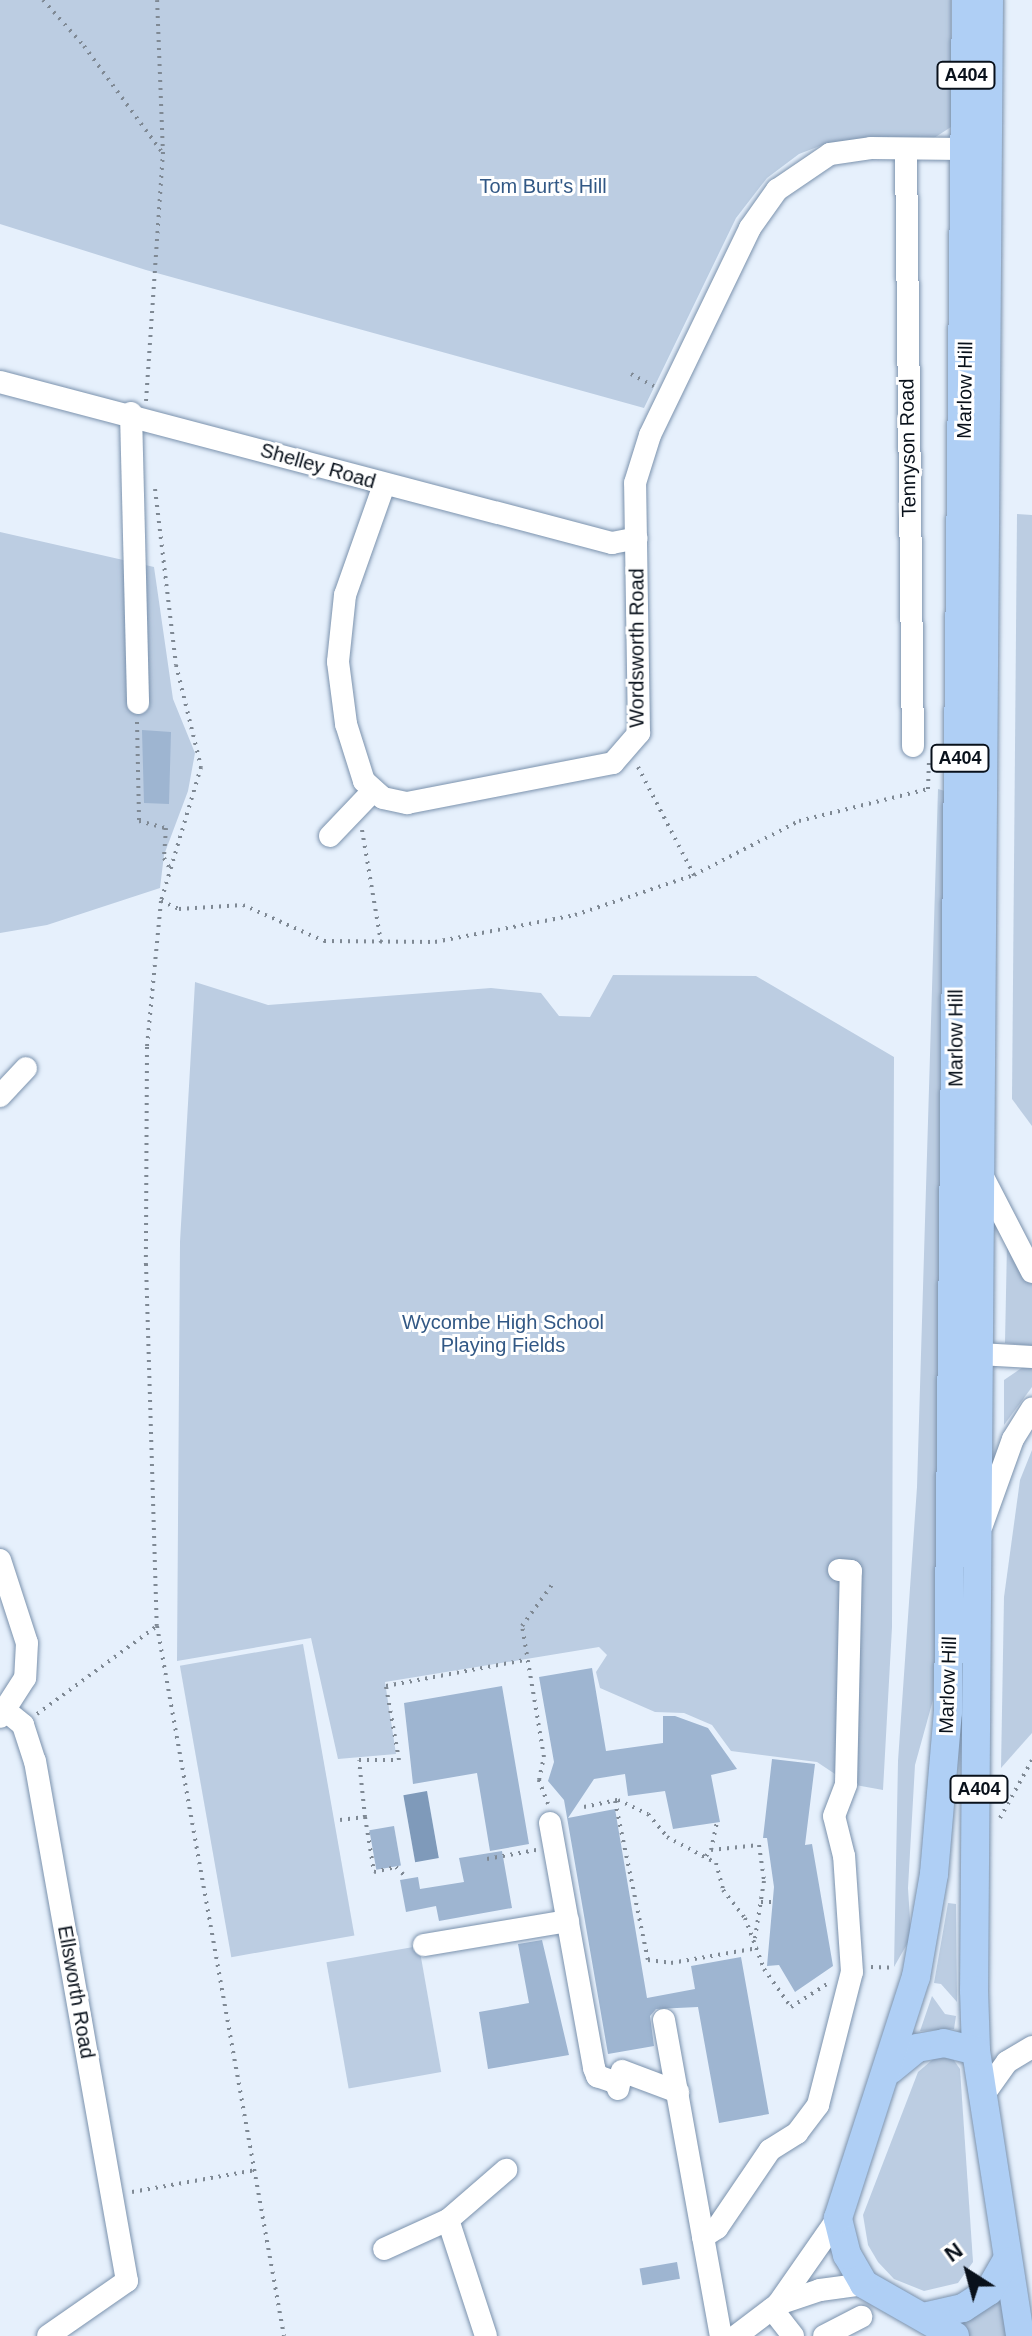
<!DOCTYPE html>
<style>
body{margin:0}
#map{position:relative;width:1032px;height:2336px;overflow:hidden;background:#e6f0fc;font-family:Helvetica,sans-serif}
div>[style]{position:absolute}
[style*='--x']{left:calc(var(--x)*1px);top:calc(var(--y)*1px);width:calc(var(--w)*1px);rotate:calc(var(--a)*1deg)}
.green>*{inset:0;background:#bccde2;transform-origin:0 0}
.water>*{inset:0;background:#7f9aba;transform-origin:0 0}
.building>*{inset:0;background:#9eb5d1;transform-origin:0 0}
.path>*{height:4px;margin-top:-2px;transform-origin:0;background:repeating-linear-gradient(90deg,#7f8994 0 2px,transparent 0 8px)}
.roads{filter:drop-shadow(0 0 2px #7b92ad) drop-shadow(0 0 2px #7b92ad)}
.minor>*{height:22px;margin:-11px;padding:0 11px;transform-origin:11px;border-radius:11px;background:#fff}
.major>*{height:28px;margin:-14px;padding:0 14px;transform-origin:14px;border-radius:14px;background:#afcff5}
span{translate:-50% -50%;white-space:nowrap;text-align:center;line-height:1.15;-webkit-text-stroke:6px #fff;paint-order:stroke}
.shield-label span{padding:2px 6px;background:#fff;border:2px solid;border-radius:6px;-webkit-text-stroke-width:0}
.shield-label{font-size:18px;color:#09111b;font-weight:700}
.park-label{font-size:20px;color:#325885}
.street-label{font-size:20px;color:#09111b}
.north{position:absolute;left:928px;top:2232px;width:80px;height:80px;-webkit-text-stroke:6px #fff;paint-order:stroke;rotate:324deg;font-size:22px;font-weight:700;line-height:32px;text-align:center;color:#09111b}
.north::after{content:'';display:block;margin:auto;width:28px;height:36px;background:#09111b;clip-path:polygon(50% 0,100% 100%,50% 72%,0 100%)}
</style>
<div id="map">
<div class="green">
<i style="clip-path:polygon(0 0,951px 0,951px 127px,934px 138px,825px 144px,799px 154px,767px 178px,736px 218px,644px 408px,146px 270px,0 224px)"></i>
<i style="clip-path:polygon(1017px 514px,1032px 515px,1032px 1126px,1012px 1099px)"></i>
<i style="clip-path:polygon(0 532px,154px 567px,173px 699px,195px 753px,188px 791px,164px 855px,160px 888px,47px 925px,0 933px)"></i>
<i style="clip-path:polygon(938px 789px,945px 791px,936px 1631px,933px 1700px,915px 1765px,908px 1888px,911px 1937px,894px 1967px,898px 1761px,917px 1487px)"></i>
<i style="clip-path:polygon(613px 975px,756px 976px,894px 1057px,892px 1627px,883px 1790px,850px 1784px,817px 1762px,731px 1751px,712px 1725px,684px 1713px,655px 1712px,600px 1688px,596px 1672px,607px 1655px,599px 1647px,385px 1682px,396px 1754px,338px 1759px,311px 1638px,177px 1661px,180px 1242px,195px 982px,268px 1005px,491px 988px,541px 993px,559px 1016px,590px 1017px)"></i>
<i style="clip-path:polygon(1007px 1244px,1032px 1279px,1032px 1346px,1005px 1343px)"></i>
<i style="clip-path:polygon(1023px 1367px,1032px 1368px,1032px 1387px,1004px 1425px,1004px 1380px)"></i>
<i style="clip-path:polygon(1032px 1450px,1032px 1733px,1001px 1768px,1004px 1597px,1020px 1480px)"></i>
<i style="left:303px;top:1644px;width:296px;height:125px;rotate:80deg"></i>
<i style="clip-path:polygon(948px 1903px,956px 1904px,957px 2002px,941px 1984px,934px 1983px)"></i>
<i style="left:419px;top:1946px;width:128px;height:94px;rotate:80deg"></i>
<i style="clip-path:polygon(932px 1996px,945px 2014px,956px 2016px,954px 2029px,920px 2031px)"></i>
<i style="clip-path:polygon(938px 2055px,953px 2059px,960px 2069px,973px 2262px,958px 2283px,924px 2291px,894px 2279px,878px 2262px,868px 2245px,863px 2215px,918px 2072px)"></i>
<i style="clip-path:polygon(1000px 2296px,1011px 2336px,969px 2336px,956px 2320px)"></i>
</div>
<div class="water">
<i style="left:427px;top:1791px;width:68px;height:24px;rotate:80deg"></i>
</div>
<div class="building">
<i style="clip-path:polygon(142px 730px,171px 732px,169px 804px,144px 803px)"></i>
<i style="clip-path:polygon(592px 1668px,606px 1751px,663px 1743px,663px 1716px,675px 1716px,708px 1728px,737px 1769px,711px 1775px,720px 1822px,673px 1829px,665px 1791px,628px 1796px,625px 1774px,594px 1779px,568px 1818px,615px 1809px,647px 1998px,695px 1989px,691px 1966px,741px 1957px,769px 2114px,719px 2123px,698px 2007px,656px 2009px,650px 2016px,654px 2046px,608px 2054px,564px 1800px,548px 1781px,554px 1762px,539px 1677px)"></i>
<i style="clip-path:polygon(502px 1686px,529px 1844px,490px 1851px,477px 1773px,413px 1784px,404px 1703px)"></i>
<i style="clip-path:polygon(772px 1759px,815px 1764px,805px 1845px,812px 1844px,833px 1966px,795px 1992px,779px 1965px,767px 1966px,774px 1887px,767px 1838px,763px 1838px)"></i>
<i style="left:394px;top:1826px;width:40px;height:25px;rotate:80deg"></i>
<i style="clip-path:polygon(502px 1851px,512px 1908px,439px 1921px,436px 1906px,406px 1912px,400px 1880px,418px 1877px,420px 1889px,464px 1882px,459px 1858px)"></i>
<i style="clip-path:polygon(542px 1940px,569px 2055px,488px 2069px,479px 2012px,529px 2003px,518px 1944px)"></i>
<i style="left:677px;top:2262px;width:17px;height:38px;rotate:80deg"></i>
</div>
<div class="path">
<i style="--x:43;--y:0;--w:62;--a:48.3"></i>
<i style="--x:84;--y:46;--w:132;--a:53.7"></i>
<i style="--x:631;--y:374;--w:26;--a:28"></i>
<i style="--x:146;--y:401;--w:248;--a:-86.1"></i>
<i style="--x:163;--y:154;--w:154;--a:-92.2"></i>
<i style="--x:155;--y:489;--w:177;--a:83.2"></i>
<i style="--x:176;--y:665;--w:105;--a:76.2"></i>
<i style="--x:201;--y:767;--w:140;--a:106.6"></i>
<i style="--x:161;--y:901;--w:147;--a:95.5"></i>
<i style="--x:147;--y:1047;--w:217;--a:90.3"></i>
<i style="--x:146;--y:1264;--w:362;--a:88.3"></i>
<i style="--x:157;--y:1626;--w:721;--a:79.86"></i>
<i style="--x:137;--y:722;--w:99;--a:88.8"></i>
<i style="--x:139;--y:821;--w:28;--a:15"></i>
<i style="--x:166;--y:828;--w:30;--a:94"></i>
<i style="--x:164;--y:858;--w:10;--a:61"></i>
<i style="--x:638;--y:767;--w:122;--a:62.6"></i>
<i style="--x:362;--y:830;--w:114;--a:80.4"></i>
<i style="--x:161;--y:901;--w:20;--a:24"></i>
<i style="--x:179;--y:909;--w:64;--a:-3.6"></i>
<i style="--x:243;--y:905;--w:89;--a:24"></i>
<i style="--x:324;--y:941;--w:111;--a:0.5"></i>
<i style="--x:435;--y:942;--w:143;--a:-10.9"></i>
<i style="--x:575;--y:915;--w:126;--a:-18.6"></i>
<i style="--x:694;--y:875;--w:118;--a:-27.2"></i>
<i style="--x:799;--y:821;--w:133;--a:-13.9"></i>
<i style="--x:928;--y:789;--w:30;--a:-88"></i>
<i style="--x:37;--y:1714;--w:149;--a:-36.3"></i>
<i style="--x:615;--y:1801;--w:162;--a:78.3"></i>
<i style="--x:648;--y:1960;--w:23;--a:7"></i>
<i style="--x:671;--y:1963;--w:88;--a:-9.8"></i>
<i style="--x:548;--y:1804;--w:26;--a:-111"></i>
<i style="--x:539;--y:1780;--w:24;--a:-78"></i>
<i style="--x:544;--y:1757;--w:133;--a:-99.5"></i>
<i style="--x:522;--y:1626;--w:54;--a:-54"></i>
<i style="--x:584;--y:1807;--w:35;--a:-12"></i>
<i style="--x:618;--y:1800;--w:33;--a:25"></i>
<i style="--x:648;--y:1814;--w:30;--a:50"></i>
<i style="--x:667;--y:1837;--w:55;--a:28"></i>
<i style="--x:716;--y:1863;--w:28;--a:75"></i>
<i style="--x:723;--y:1890;--w:36;--a:52"></i>
<i style="--x:745;--y:1918;--w:54;--a:69.6"></i>
<i style="--x:764;--y:1969;--w:47;--a:54.6"></i>
<i style="--x:791;--y:2007;--w:43;--a:-32.6"></i>
<i style="--x:365;--y:1817;--w:56;--a:80.7"></i>
<i style="--x:374;--y:1872;--w:23;--a:-13"></i>
<i style="--x:396;--y:1867;--w:14;--a:45"></i>
<i style="--x:1000;--y:1818;--w:66;--a:-61.1"></i>
<i style="--x:340;--y:1820;--w:25;--a:-7"></i>
<i style="--x:365;--y:1817;--w:57;--a:-96"></i>
<i style="--x:359;--y:1760;--w:40;--a:0"></i>
<i style="--x:399;--y:1760;--w:75;--a:-100"></i>
<i style="--x:386;--y:1686;--w:141;--a:-10.6"></i>
<i style="--x:711;--y:1850;--w:29;--a:-78"></i>
<i style="--x:706;--y:1856;--w:8;--a:-50"></i>
<i style="--x:711;--y:1850;--w:48;--a:-5.9"></i>
<i style="--x:759;--y:1845;--w:36;--a:82"></i>
<i style="--x:764;--y:1881;--w:58;--a:99"></i>
<i style="--x:487;--y:1859;--w:50;--a:-10.4"></i>
<i style="--x:761;--y:1902;--w:12;--a:0"></i>
<i style="--x:871;--y:1967;--w:24;--a:2"></i>
<i style="--x:132;--y:2192;--w:126;--a:-10.1"></i>
</div>
<div class="roads">
<div class="minor">
<i style="--x:906;--y:151;--w:595;--a:89.33"></i>
<i style="--x:0;--y:382;--w:633;--a:14.74"></i>
<i style="--x:612;--y:543;--w:25;--a:-11"></i>
<i style="--x:131;--y:413;--w:290;--a:88.6"></i>
<i style="--x:384;--y:485;--w:117;--a:109.5"></i>
<i style="--x:345;--y:595;--w:67;--a:96"></i>
<i style="--x:338;--y:662;--w:63;--a:82.6"></i>
<i style="--x:346;--y:724;--w:60;--a:72.5"></i>
<i style="--x:364;--y:781;--w:25;--a:42"></i>
<i style="--x:383;--y:798;--w:25;--a:12"></i>
<i style="--x:407;--y:803;--w:210;--a:-11"></i>
<i style="--x:613;--y:763;--w:40;--a:-49"></i>
<i style="--x:639;--y:733;--w:250;--a:-90.9"></i>
<i style="--x:635;--y:483;--w:50;--a:-72.6"></i>
<i style="--x:650;--y:435;--w:230;--a:-64.2"></i>
<i style="--x:750;--y:228;--w:47;--a:-54.6"></i>
<i style="--x:777;--y:190;--w:64;--a:-34.2"></i>
<i style="--x:830;--y:154;--w:41;--a:-8.3"></i>
<i style="--x:871;--y:148;--w:94;--a:0.6"></i>
<i style="--x:330;--y:836;--w:62;--a:-46.3"></i>
<i style="--x:0;--y:1096;--w:38;--a:-47"></i>
<i style="--x:982;--y:1175;--w:109;--a:62.7"></i>
<i style="--x:964;--y:1362;--w:17;--a:-28"></i>
<i style="--x:979;--y:1354;--w:53;--a:3.2"></i>
<i style="--x:982;--y:1525;--w:91;--a:-70.2"></i>
<i style="--x:1013;--y:1439;--w:36;--a:-58"></i>
<i style="--x:0;--y:1560;--w:87;--a:72"></i>
<i style="--x:27;--y:1643;--w:35;--a:93"></i>
<i style="--x:25;--y:1678;--w:46;--a:122.7"></i>
<i style="--x:6;--y:1711;--w:22;--a:39"></i>
<i style="--x:23;--y:1725;--w:38;--a:72"></i>
<i style="--x:35;--y:1761;--w:528;--a:79.97"></i>
<i style="--x:127;--y:2281;--w:96;--a:145.2"></i>
<i style="--x:550;--y:1823;--w:249;--a:79.8"></i>
<i style="--x:594;--y:2068;--w:9;--a:69"></i>
<i style="--x:597;--y:2076;--w:21;--a:19"></i>
<i style="--x:424;--y:1945;--w:146;--a:-9.5"></i>
<i style="--x:664;--y:2020;--w:321;--a:79.8"></i>
<i style="--x:618;--y:2089;--w:18;--a:-77"></i>
<i style="--x:622;--y:2071;--w:60;--a:20.6"></i>
<i style="--x:982;--y:2097;--w:43;--a:-54.5"></i>
<i style="--x:1007;--y:2062;--w:29;--a:-31"></i>
<i style="--x:703;--y:2237;--w:17;--a:-33"></i>
<i style="--x:717;--y:2228;--w:94;--a:-55.8"></i>
<i style="--x:770;--y:2150;--w:32;--a:-32"></i>
<i style="--x:797;--y:2133;--w:35;--a:-53"></i>
<i style="--x:818;--y:2105;--w:137;--a:-75.7"></i>
<i style="--x:852;--y:1972;--w:116;--a:-93.9"></i>
<i style="--x:844;--y:1856;--w:41;--a:-104"></i>
<i style="--x:834;--y:1816;--w:34;--a:-69"></i>
<i style="--x:846;--y:1784;--w:213;--a:-88.7"></i>
<i style="--x:851;--y:1571;--w:12;--a:-175"></i>
<i style="--x:384;--y:2249;--w:70;--a:-24.4"></i>
<i style="--x:778;--y:2304;--w:44;--a:-18.4"></i>
<i style="--x:820;--y:2290;--w:44;--a:-7.8"></i>
<i style="--x:772;--y:2309;--w:34;--a:52"></i>
<i style="--x:486;--y:2336;--w:122;--a:-108.1"></i>
<i style="--x:448;--y:2220;--w:77;--a:-40.8"></i>
<i style="--x:736;--y:2336;--w:53;--a:-37.3"></i>
<i style="--x:778;--y:2304;--w:105;--a:-55.1"></i>
<i style="--x:824;--y:2336;--w:42;--a:-27.2"></i>
</div>
<div class="major">
<i style="--x:989;--y:0;--w:1990;--a:90.43"></i>
<i style="--x:974;--y:1990;--w:61;--a:88.1"></i>
<i style="--x:976;--y:2051;--w:288;--a:81.2"></i>
<i style="--x:890;--y:2070;--w:35;--a:-39"></i>
<i style="--x:917;--y:2048;--w:27;--a:-10"></i>
<i style="--x:944;--y:2043;--w:33;--a:14"></i>
<i style="--x:928;--y:2316;--w:36;--a:-13"></i>
<i style="--x:963;--y:2308;--w:31;--a:-33"></i>
<i style="--x:989;--y:2291;--w:34;--a:-60"></i>
<i style="--x:955;--y:2336;--w:105;--a:-150.3"></i>
<i style="--x:864;--y:2284;--w:34;--a:-120"></i>
<i style="--x:847;--y:2255;--w:38;--a:-104"></i>
<i style="--x:838;--y:2218;--w:253;--a:-72.1"></i>
<i style="--x:916;--y:1977;--w:105;--a:-80.1"></i>
<i style="--x:934;--y:1874;--w:163;--a:-85.1"></i>
<i style="--x:948;--y:1712;--w:1712;--a:-89.4"></i>
</div>
</div>
<div class="shield-label">
<span style="left:966px;top:75px">A404</span>
<span style="left:960px;top:758px">A404</span>
<span style="left:979px;top:1789px">A404</span>
</div>
<div class="park-label">
<span style="left:543px;top:186px">Tom Burt's Hill</span>
<span style="left:503px;top:1334px">Wycombe High School<br>Playing Fields</span>
</div>
<div class="street-label">
<span style="left:965px;top:390px;rotate:-89deg">Marlow Hill</span>
<span style="left:908px;top:448px;rotate:-91deg">Tennyson Road</span>
<span style="left:318px;top:466px;rotate:16deg">Shelley Road</span>
<span style="left:637px;top:648px;rotate:-90deg">Wordsworth Road</span>
<span style="left:956px;top:1038px;rotate:-90deg">Marlow Hill</span>
<span style="left:948px;top:1685px;rotate:-88deg">Marlow Hill</span>
<span style="left:76px;top:1992px;rotate:80deg">Ellsworth Road</span>
</div>
<div class="north">N</div>
</div>
